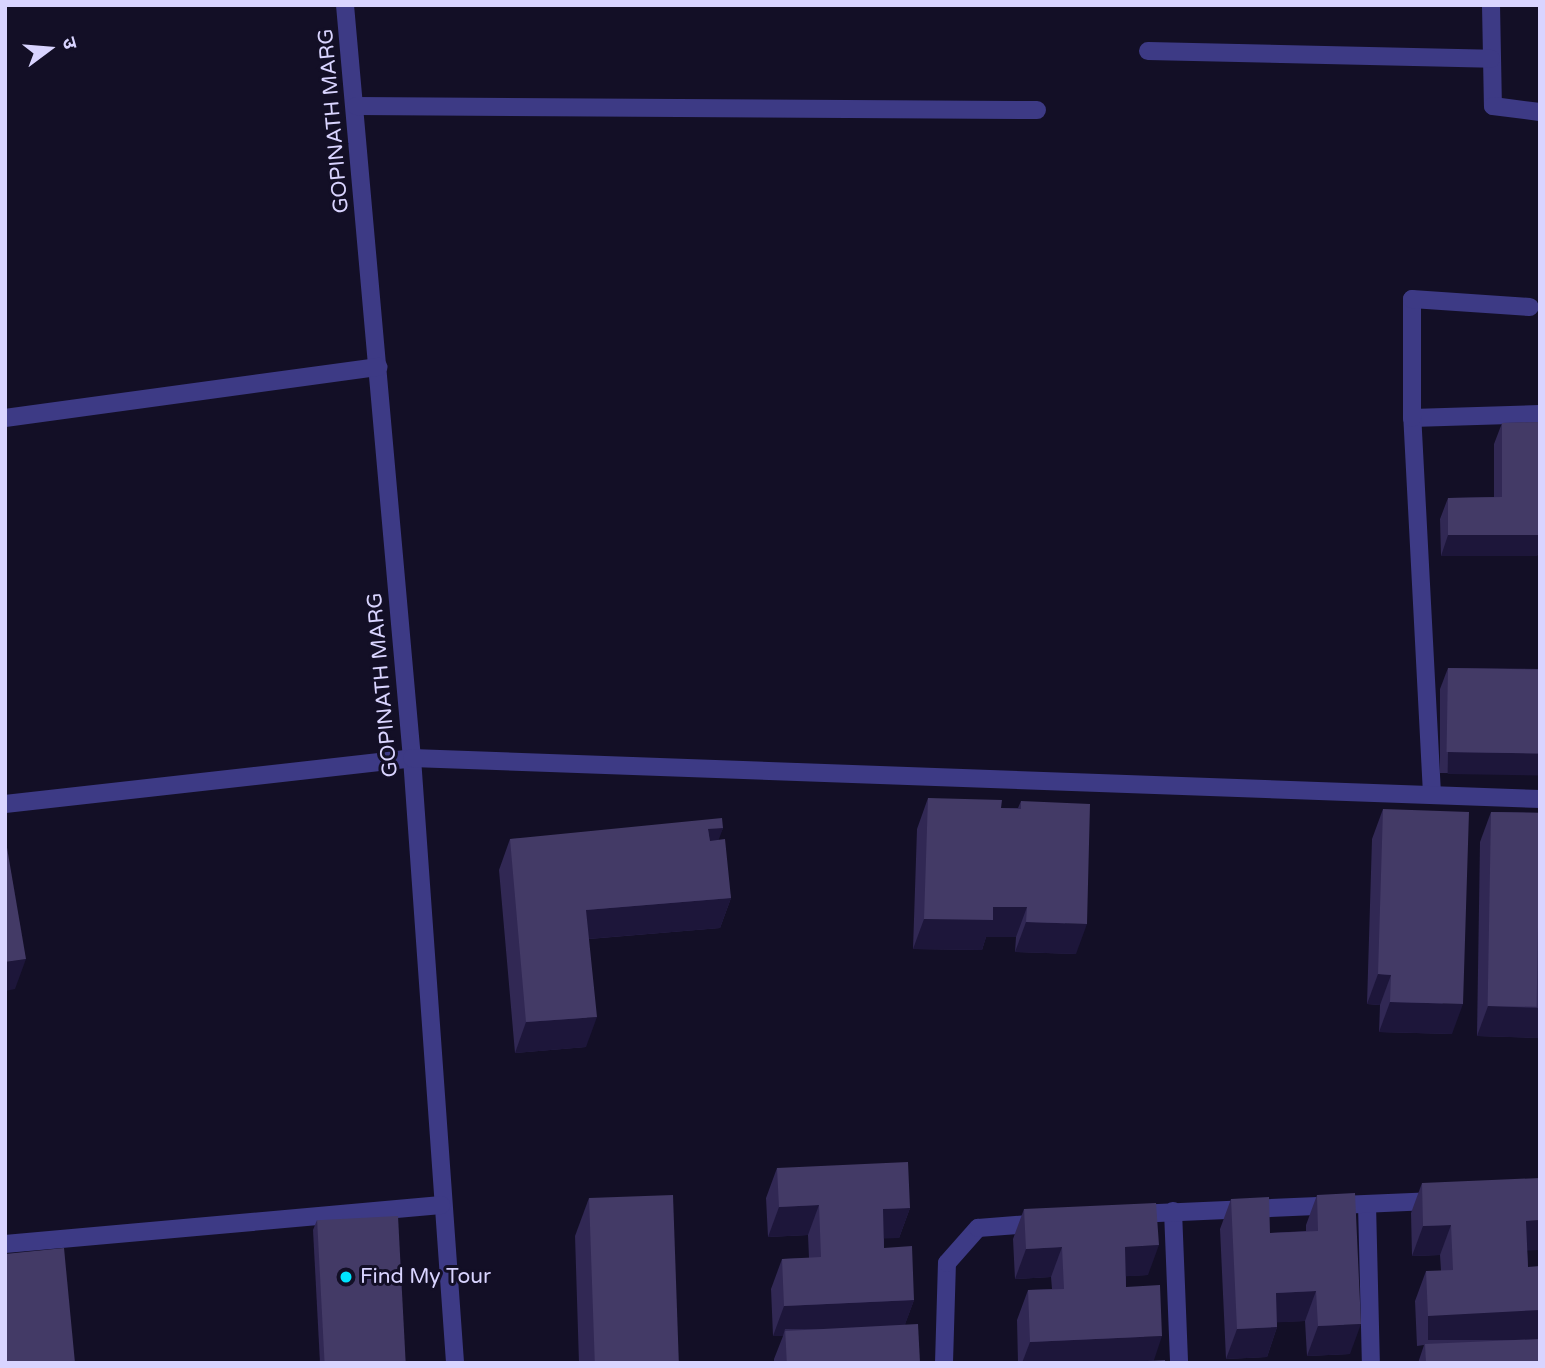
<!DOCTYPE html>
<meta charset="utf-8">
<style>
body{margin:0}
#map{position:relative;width:1545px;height:1368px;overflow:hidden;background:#130f26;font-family:"Varela Round","Noto Sans Devanagari",sans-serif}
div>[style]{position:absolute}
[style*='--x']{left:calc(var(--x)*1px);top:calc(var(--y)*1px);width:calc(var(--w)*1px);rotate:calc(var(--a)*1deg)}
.minor>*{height:18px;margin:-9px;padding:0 9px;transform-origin:9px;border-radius:9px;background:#3d3a85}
.wall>*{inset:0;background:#312854}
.shaded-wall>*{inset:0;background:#1d163a;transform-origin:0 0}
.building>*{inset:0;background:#433a66;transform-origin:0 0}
.dots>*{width:19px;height:19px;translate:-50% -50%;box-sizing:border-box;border:4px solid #130f26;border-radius:50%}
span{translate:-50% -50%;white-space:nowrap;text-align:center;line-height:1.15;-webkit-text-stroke:6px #130f26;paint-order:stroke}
.street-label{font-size:21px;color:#d9d4ff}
.poi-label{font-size:21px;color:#d9d4ff}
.left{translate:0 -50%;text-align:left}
.frame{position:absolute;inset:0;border:7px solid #d9d4ff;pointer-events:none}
.north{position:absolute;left:14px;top:14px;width:70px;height:70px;-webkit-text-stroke:5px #130f26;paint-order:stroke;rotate:74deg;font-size:19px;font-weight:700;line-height:28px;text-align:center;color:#d9d4ff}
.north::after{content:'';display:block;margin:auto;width:24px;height:32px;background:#d9d4ff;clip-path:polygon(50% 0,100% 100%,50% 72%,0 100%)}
</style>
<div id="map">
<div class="minor">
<i style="--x:345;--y:5;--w:756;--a:84.92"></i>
<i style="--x:412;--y:758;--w:607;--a:85.93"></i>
<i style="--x:1491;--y:5;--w:101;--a:88.9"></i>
<i style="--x:1493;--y:106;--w:47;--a:7.3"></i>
<i style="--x:1148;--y:51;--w:343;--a:1.3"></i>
<i style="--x:356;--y:106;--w:681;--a:0.34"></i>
<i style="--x:5;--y:418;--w:377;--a:-7.8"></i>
<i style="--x:1412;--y:418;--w:128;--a:-1.8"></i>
<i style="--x:1432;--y:794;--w:377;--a:-93"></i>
<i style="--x:1412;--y:418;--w:119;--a:-90"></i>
<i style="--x:1412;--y:299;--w:118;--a:3.9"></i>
<i style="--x:5;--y:804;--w:410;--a:-6.4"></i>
<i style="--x:412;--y:758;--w:1129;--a:2.08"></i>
<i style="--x:1367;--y:1204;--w:159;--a:88.6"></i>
<i style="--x:1173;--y:1211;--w:152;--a:87.7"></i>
<i style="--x:1135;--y:1214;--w:301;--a:-2.5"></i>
<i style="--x:5;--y:1244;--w:438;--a:-5.1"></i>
<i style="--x:944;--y:1363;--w:100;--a:-88.3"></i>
<i style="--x:947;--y:1263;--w:47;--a:-48.5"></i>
<i style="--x:978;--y:1228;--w:63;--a:-4.5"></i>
</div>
<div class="wall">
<i style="clip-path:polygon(1540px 422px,1540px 549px,1537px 556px,1441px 556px,1440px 519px,1448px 498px,1494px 497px,1494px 444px,1502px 423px)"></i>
<i style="clip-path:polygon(1448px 668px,1540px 669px,1540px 774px,1440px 773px,1440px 689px)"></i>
<i style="clip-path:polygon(928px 798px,1001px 808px,1018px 808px,1021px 801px,1076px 954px,1015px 952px,1016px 937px,986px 937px,982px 950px,913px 949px,917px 829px)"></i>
<i style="clip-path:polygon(1383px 809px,1452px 1034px,1379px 1032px,1380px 1005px,1367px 1004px,1372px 839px)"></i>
<i style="clip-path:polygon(1491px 812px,1540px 813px,1540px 1035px,1539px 1038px,1477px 1036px,1480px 842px)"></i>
<i style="clip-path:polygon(723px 828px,718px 839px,731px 898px,720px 928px,589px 939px,586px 1047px,515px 1053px,499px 870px,510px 839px)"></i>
<i style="clip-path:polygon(777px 1168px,910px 1208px,899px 1238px,884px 1238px,884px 1248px,914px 1300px,905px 1324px,920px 1363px,774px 1363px,774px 1359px,783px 1336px,773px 1336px,771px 1289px,782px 1259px,809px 1258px,808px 1235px,768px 1237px,766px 1198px)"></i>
<i style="clip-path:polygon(1422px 1183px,1527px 1251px,1528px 1267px,1540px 1363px,1418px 1363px,1424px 1345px,1417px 1346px,1415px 1301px,1426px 1271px,1441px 1271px,1440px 1255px,1412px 1256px,1411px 1213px)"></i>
<i style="clip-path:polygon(1317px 1195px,1350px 1354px,1307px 1356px,1305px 1321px,1277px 1322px,1277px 1327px,1267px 1357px,1226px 1359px,1220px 1229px,1231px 1199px,1270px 1233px,1306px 1231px,1306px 1225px)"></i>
<i style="clip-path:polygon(589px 1198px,679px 1363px,579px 1363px,575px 1236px)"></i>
<i style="clip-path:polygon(1024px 1209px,1148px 1275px,1126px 1276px,1126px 1287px,1153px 1361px,1165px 1363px,1018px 1363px,1017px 1320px,1028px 1290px,1052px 1289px,1051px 1277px,1015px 1279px,1013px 1239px)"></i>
<i style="clip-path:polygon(317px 1220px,406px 1363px,320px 1363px,313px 1230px)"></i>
</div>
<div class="shaded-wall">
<i style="clip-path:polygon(1448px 535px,1540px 535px,1540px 549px,1537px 556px,1441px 556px)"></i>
<i style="left:1448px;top:752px;width:92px;height:22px;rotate:1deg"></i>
<i style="clip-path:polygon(723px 828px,712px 858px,708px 829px)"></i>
<i style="clip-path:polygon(731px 898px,720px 928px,575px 940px,586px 910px)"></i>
<i style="clip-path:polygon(993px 907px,1027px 907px,1016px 937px,986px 937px,982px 950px,913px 949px,924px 919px)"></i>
<i style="clip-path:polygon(1026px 922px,1087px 924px,1076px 954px,1015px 952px)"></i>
<i style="clip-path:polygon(26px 959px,15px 989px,5px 991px,5px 962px)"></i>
<i style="clip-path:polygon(1378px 974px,1391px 975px,1380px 1005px,1367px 1004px)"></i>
<i style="clip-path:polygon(1390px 1002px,1463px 1004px,1452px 1034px,1379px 1032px)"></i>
<i style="clip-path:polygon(1488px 1006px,1540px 1008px,1539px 1038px,1477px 1036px)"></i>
<i style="clip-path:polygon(597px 1017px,586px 1047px,515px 1053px,526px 1022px)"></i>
<i style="clip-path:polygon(819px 1205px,808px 1235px,768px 1237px,779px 1207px)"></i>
<i style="clip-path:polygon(910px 1208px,899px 1238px,872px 1239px,883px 1209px)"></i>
<i style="clip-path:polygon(1540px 1220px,1540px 1250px,1515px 1251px,1526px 1221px)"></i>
<i style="clip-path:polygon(1451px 1225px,1440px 1255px,1412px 1256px,1423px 1226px)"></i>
<i style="clip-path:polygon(1159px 1245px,1148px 1275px,1114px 1277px,1125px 1247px)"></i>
<i style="clip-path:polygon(1062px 1247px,1051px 1277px,1015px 1279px,1026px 1249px)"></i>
<i style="clip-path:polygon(1316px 1291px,1305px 1321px,1265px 1323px,1276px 1293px)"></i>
<i style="clip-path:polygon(914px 1300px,903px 1330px,785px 1329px,783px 1336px,773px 1336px,784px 1306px)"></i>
<i style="left:1540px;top:1310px;width:30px;height:112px;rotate:90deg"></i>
<i style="clip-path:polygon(1361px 1324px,1350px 1354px,1307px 1356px,1318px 1326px)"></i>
<i style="clip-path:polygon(1277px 1327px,1267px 1357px,1226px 1359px,1237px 1329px)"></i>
<i style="clip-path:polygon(1162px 1336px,1153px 1363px,1022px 1363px,1030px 1342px)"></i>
</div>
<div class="building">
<i style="clip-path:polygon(1540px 422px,1540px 535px,1448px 535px,1448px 498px,1502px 497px,1502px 423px)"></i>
<i style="left:1448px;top:668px;width:92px;height:84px;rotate:1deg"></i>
<i style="clip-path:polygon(928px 798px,1002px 800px,1001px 808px,1021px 809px,1021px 801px,1090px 804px,1087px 924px,1026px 922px,1027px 907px,993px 907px,993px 920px,924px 919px)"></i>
<i style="clip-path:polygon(1383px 809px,1469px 812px,1463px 1004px,1390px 1002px,1391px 975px,1378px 974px)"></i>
<i style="left:1491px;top:812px;width:49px;height:194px;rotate:1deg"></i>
<i style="clip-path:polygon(722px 818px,723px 828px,708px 829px,710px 841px,725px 839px,731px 898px,586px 910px,597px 1017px,526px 1022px,510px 839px)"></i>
<i style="clip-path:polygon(5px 836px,26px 959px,5px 962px)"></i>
<i style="clip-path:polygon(908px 1162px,910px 1208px,883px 1209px,884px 1248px,912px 1246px,914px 1300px,784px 1306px,782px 1259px,821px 1257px,819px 1205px,779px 1207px,777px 1168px)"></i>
<i style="clip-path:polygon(1540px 1178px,1540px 1220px,1526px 1221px,1528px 1267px,1540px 1266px,1540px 1310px,1428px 1316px,1426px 1271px,1453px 1270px,1451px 1225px,1423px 1226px,1422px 1183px)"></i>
<i style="clip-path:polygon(1355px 1193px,1361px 1324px,1318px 1326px,1316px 1291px,1276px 1293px,1277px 1327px,1237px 1329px,1231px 1199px,1269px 1197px,1270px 1233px,1318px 1231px,1317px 1195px)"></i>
<i style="left:673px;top:1195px;width:168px;height:84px;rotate:88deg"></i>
<i style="clip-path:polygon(1156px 1203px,1159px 1245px,1125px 1247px,1126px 1287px,1160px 1285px,1162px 1336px,1030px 1342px,1028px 1290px,1064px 1289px,1062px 1247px,1026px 1249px,1024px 1209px)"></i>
<i style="left:398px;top:1216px;width:147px;height:81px;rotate:87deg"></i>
<i style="clip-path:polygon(64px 1248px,75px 1363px,5px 1363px,5px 1254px)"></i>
<i style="left:918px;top:1324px;width:39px;height:133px;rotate:87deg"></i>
<i style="clip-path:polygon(1540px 1339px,1540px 1363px,1426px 1363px,1425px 1344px)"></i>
<i style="clip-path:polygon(1165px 1360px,1165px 1363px,1112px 1363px)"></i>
</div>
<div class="dots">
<i style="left:346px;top:1277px;background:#00e5ff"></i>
</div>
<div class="street-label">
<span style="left:334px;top:121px;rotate:-95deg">GOPINATH MARG</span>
<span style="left:383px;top:685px;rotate:-95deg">GOPINATH MARG</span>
</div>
<div class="poi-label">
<span class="left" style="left:360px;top:1277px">Find My Tour</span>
</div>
<div class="frame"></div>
<div class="north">उ</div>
</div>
